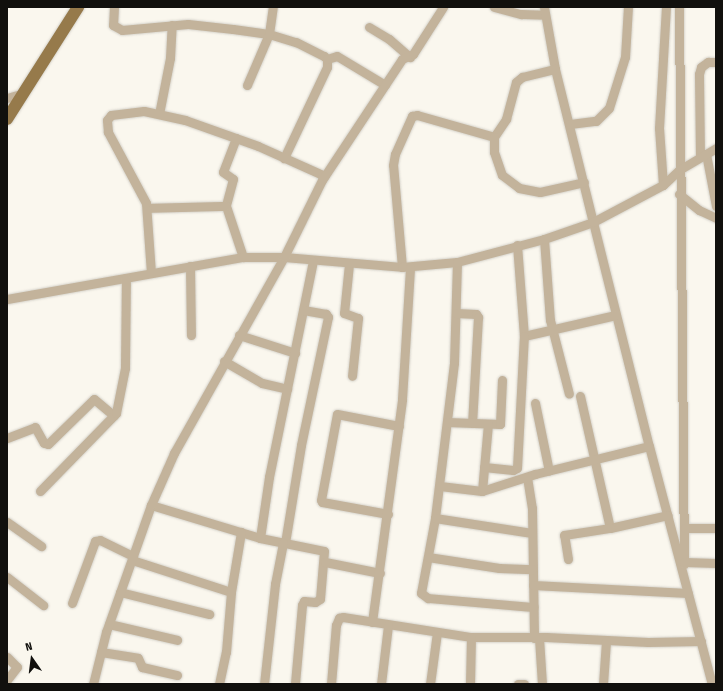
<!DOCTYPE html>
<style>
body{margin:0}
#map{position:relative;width:723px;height:691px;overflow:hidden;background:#faf7ee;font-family:"Fira Sans Condensed",sans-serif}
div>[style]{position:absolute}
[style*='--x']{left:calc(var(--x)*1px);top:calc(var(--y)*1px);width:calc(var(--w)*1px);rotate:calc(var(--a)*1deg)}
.roads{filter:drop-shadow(0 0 1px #d5d2ca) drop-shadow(0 0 1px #d5d2ca)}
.minor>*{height:9px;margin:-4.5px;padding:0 4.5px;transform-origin:4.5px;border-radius:4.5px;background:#c3b39b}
.major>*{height:12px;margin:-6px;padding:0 6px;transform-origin:6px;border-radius:6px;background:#967a4b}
span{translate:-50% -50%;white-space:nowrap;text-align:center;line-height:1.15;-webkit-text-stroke:4px #faf7ee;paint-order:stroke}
.frame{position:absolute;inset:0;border:8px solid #11100d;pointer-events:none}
.north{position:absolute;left:12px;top:639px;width:40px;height:40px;-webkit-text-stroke:3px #faf7ee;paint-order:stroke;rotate:346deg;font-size:11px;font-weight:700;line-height:16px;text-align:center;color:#11100d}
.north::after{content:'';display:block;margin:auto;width:14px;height:18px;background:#11100d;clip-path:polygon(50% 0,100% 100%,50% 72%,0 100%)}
</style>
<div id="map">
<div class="roads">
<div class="minor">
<i style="--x:114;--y:7;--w:18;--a:93"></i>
<i style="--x:113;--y:25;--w:10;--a:29"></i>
<i style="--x:122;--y:30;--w:66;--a:-5.2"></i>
<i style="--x:188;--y:24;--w:45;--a:6.3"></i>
<i style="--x:233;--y:29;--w:36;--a:8"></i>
<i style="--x:269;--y:34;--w:28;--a:17"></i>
<i style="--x:296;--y:42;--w:31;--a:27"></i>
<i style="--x:324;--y:56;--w:4;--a:45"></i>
<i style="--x:327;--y:59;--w:8;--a:90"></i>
<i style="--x:327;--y:67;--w:101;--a:115.3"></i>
<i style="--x:494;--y:7;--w:28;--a:15"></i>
<i style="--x:521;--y:14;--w:24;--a:2"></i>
<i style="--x:544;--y:7;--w:63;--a:79.9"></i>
<i style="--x:555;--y:69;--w:158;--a:76.1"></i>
<i style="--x:593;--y:222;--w:231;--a:76"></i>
<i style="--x:649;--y:446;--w:246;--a:75.2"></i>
<i style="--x:679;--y:7;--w:557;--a:89.49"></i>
<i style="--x:369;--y:27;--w:23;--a:31"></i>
<i style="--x:389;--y:39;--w:28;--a:41"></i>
<i style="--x:327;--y:59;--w:10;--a:-17"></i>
<i style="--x:337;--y:56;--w:56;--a:31.1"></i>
<i style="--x:247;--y:85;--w:56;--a:-66.7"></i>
<i style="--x:269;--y:34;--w:27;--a:-82"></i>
<i style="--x:7;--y:98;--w:15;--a:-16"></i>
<i style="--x:159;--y:114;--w:57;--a:-78.9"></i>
<i style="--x:170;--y:58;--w:33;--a:-87"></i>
<i style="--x:570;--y:124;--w:26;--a:-7"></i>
<i style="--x:596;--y:121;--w:18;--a:-45"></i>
<i style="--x:609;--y:108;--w:53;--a:-72.6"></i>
<i style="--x:625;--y:57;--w:50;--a:-86.6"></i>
<i style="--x:494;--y:137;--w:22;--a:-56"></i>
<i style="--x:506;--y:119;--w:38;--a:-75"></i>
<i style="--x:516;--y:82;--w:8;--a:-40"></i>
<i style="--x:522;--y:77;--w:34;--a:-14"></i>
<i style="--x:236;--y:138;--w:36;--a:111"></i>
<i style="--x:223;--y:172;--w:12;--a:35"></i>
<i style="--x:233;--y:179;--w:28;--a:105"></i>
<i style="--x:226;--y:206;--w:54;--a:71.6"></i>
<i style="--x:706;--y:154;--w:53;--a:79.1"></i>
<i style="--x:700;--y:157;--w:83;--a:-90.7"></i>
<i style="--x:699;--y:74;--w:7;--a:-74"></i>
<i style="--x:701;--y:67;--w:9;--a:-36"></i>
<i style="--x:708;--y:62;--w:8;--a:0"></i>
<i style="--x:663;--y:185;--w:57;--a:-94"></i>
<i style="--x:659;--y:128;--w:121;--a:-86.7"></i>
<i style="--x:679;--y:194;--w:26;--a:39"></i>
<i style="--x:699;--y:210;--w:19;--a:25"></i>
<i style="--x:147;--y:208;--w:79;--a:-1.5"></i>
<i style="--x:544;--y:239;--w:81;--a:85.8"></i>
<i style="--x:550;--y:320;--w:76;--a:75.6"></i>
<i style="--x:517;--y:245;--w:91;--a:85.6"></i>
<i style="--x:524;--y:336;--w:94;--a:-12.9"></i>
<i style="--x:457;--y:262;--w:101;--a:91.7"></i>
<i style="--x:454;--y:363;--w:156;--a:97"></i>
<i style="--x:435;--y:518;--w:76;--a:100.6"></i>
<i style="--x:421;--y:593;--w:9;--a:36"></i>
<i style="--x:428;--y:598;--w:106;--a:4.9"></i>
<i style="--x:349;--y:264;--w:49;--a:95.8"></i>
<i style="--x:344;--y:313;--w:15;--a:20"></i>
<i style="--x:358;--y:318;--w:58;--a:95.9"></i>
<i style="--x:190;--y:266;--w:69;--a:89.2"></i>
<i style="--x:402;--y:267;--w:102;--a:-95"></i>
<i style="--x:393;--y:165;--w:11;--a:-80"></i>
<i style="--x:395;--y:154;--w:42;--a:-65.9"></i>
<i style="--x:412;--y:116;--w:5;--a:-11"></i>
<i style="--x:417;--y:115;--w:80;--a:15.9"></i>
<i style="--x:494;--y:137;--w:15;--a:90"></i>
<i style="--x:494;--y:152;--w:24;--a:71"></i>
<i style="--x:502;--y:175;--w:21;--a:37"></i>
<i style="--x:519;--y:188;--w:21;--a:11"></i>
<i style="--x:540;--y:192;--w:45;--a:-12.8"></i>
<i style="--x:151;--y:273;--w:70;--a:-94.1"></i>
<i style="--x:146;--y:203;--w:81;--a:-118.2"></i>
<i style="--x:108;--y:132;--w:12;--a:-95"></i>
<i style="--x:107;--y:120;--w:6;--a:-51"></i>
<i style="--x:111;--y:115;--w:33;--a:-7"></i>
<i style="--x:144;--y:111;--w:42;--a:12.4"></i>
<i style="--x:185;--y:120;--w:77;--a:19.6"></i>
<i style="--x:258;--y:146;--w:73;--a:24.1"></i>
<i style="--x:7;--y:299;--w:240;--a:-10.1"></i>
<i style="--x:243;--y:257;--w:41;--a:0"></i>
<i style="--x:284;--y:257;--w:118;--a:4.8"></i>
<i style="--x:402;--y:267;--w:55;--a:-5.2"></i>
<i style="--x:457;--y:262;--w:90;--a:-14.8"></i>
<i style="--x:544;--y:239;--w:52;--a:-19.1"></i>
<i style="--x:593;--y:222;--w:79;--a:-27.9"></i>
<i style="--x:663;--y:185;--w:22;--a:-43"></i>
<i style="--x:679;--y:170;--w:43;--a:-30.7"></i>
<i style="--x:456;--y:313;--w:20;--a:3"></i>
<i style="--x:476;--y:314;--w:4;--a:56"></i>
<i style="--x:478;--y:317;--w:106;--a:93.2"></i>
<i style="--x:239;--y:335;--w:59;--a:17.8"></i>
<i style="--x:224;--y:361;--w:44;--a:30.1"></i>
<i style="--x:262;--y:383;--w:26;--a:13"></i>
<i style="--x:580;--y:396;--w:135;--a:77.2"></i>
<i style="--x:610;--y:528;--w:59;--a:-12.6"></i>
<i style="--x:535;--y:403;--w:69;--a:78.4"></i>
<i style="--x:447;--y:422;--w:53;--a:2.2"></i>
<i style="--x:500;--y:424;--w:44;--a:-87.4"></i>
<i style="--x:7;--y:438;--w:30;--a:-21"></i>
<i style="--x:35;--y:427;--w:18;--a:61"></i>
<i style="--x:44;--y:443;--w:4;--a:14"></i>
<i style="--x:48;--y:444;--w:64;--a:-44.4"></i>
<i style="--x:94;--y:399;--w:26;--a:40"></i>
<i style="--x:484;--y:467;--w:29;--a:6"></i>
<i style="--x:513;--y:470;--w:4;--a:-27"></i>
<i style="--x:517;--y:468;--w:132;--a:-87"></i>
<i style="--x:527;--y:477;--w:31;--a:81"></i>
<i style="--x:532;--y:508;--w:130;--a:89.1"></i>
<i style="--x:440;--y:486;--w:42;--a:6.8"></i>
<i style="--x:482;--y:491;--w:56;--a:-17.8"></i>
<i style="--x:535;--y:474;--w:117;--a:-13.8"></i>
<i style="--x:40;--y:491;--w:109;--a:-45.7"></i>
<i style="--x:116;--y:413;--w:46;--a:-78.7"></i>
<i style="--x:125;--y:368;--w:90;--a:-89.4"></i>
<i style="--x:482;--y:491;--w:67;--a:-84.9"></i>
<i style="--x:151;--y:505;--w:114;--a:16.8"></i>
<i style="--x:260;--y:538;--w:65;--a:11.5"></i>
<i style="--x:324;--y:551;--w:48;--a:94.8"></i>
<i style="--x:320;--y:599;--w:6;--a:149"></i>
<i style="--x:315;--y:602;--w:11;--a:-175"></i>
<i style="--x:304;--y:601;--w:4;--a:117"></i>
<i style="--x:302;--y:605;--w:79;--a:95.1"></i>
<i style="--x:388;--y:514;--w:67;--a:-169.7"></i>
<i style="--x:322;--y:502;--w:2;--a:-117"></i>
<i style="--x:321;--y:500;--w:87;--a:-79.5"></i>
<i style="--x:337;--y:414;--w:63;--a:11"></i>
<i style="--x:435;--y:518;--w:98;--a:8.8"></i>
<i style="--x:7;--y:522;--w:42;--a:35.2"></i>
<i style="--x:685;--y:528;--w:31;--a:0"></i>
<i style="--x:260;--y:538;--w:62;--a:-81.6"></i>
<i style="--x:269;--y:477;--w:220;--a:-78.5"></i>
<i style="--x:285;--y:543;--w:99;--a:-80.7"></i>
<i style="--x:301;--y:445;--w:131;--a:-78.1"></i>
<i style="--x:328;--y:317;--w:4;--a:-124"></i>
<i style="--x:326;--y:314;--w:23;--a:-170"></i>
<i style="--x:428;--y:557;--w:72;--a:8.8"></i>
<i style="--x:499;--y:568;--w:33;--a:2"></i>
<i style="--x:568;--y:559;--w:24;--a:-99"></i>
<i style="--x:564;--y:535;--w:47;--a:-8.7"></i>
<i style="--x:132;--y:560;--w:104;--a:17.9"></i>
<i style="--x:325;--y:562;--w:56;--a:11.3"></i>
<i style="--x:684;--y:562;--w:32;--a:2"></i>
<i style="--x:7;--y:577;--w:46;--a:37.9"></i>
<i style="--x:533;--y:585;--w:155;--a:3"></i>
<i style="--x:120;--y:592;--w:92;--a:13.9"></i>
<i style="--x:72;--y:603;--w:66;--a:-69.6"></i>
<i style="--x:95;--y:541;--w:5;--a:-11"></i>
<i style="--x:100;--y:540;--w:37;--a:26"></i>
<i style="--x:372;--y:622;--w:225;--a:-82.3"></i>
<i style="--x:402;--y:399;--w:132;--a:-86.5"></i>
<i style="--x:109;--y:624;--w:70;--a:13.2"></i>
<i style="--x:539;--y:638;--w:46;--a:86.3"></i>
<i style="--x:101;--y:652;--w:37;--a:9"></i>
<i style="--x:138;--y:658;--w:10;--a:66"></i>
<i style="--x:142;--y:667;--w:36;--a:13"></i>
<i style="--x:7;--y:657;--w:14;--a:45"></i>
<i style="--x:17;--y:667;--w:16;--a:128"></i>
<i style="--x:93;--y:684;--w:54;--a:-76"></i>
<i style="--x:106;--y:632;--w:135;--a:-70.5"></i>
<i style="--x:151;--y:505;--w:57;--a:-66.1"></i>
<i style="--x:174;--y:453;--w:225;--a:-60.7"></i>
<i style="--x:284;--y:257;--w:86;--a:-63.7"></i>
<i style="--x:322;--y:180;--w:145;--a:-56.5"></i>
<i style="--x:402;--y:59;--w:12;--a:-24"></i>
<i style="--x:413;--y:54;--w:56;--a:-57.4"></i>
<i style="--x:219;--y:684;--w:33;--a:-78"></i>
<i style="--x:226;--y:652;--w:60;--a:-85.2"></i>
<i style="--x:231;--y:592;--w:61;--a:-80.5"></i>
<i style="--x:264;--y:684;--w:101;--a:-83.7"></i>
<i style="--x:275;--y:584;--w:42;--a:-79"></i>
<i style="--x:331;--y:684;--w:59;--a:-85.2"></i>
<i style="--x:336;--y:625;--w:8;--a:-67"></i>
<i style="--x:339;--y:618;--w:4;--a:-14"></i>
<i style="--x:343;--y:617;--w:130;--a:8.9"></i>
<i style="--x:471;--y:637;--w:75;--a:0"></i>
<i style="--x:546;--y:637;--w:102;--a:2.8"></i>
<i style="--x:648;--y:642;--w:53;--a:-1.1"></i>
<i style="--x:381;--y:684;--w:59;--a:-83.2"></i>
<i style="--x:430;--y:684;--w:52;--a:-82.3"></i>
<i style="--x:470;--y:684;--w:47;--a:-88.8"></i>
<i style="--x:518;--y:684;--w:6;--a:0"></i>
<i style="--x:603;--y:684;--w:43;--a:-86"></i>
</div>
<div class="major">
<i style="--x:7;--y:119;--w:133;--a:-57.6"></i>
</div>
</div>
<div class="frame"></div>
<div class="north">N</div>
</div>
